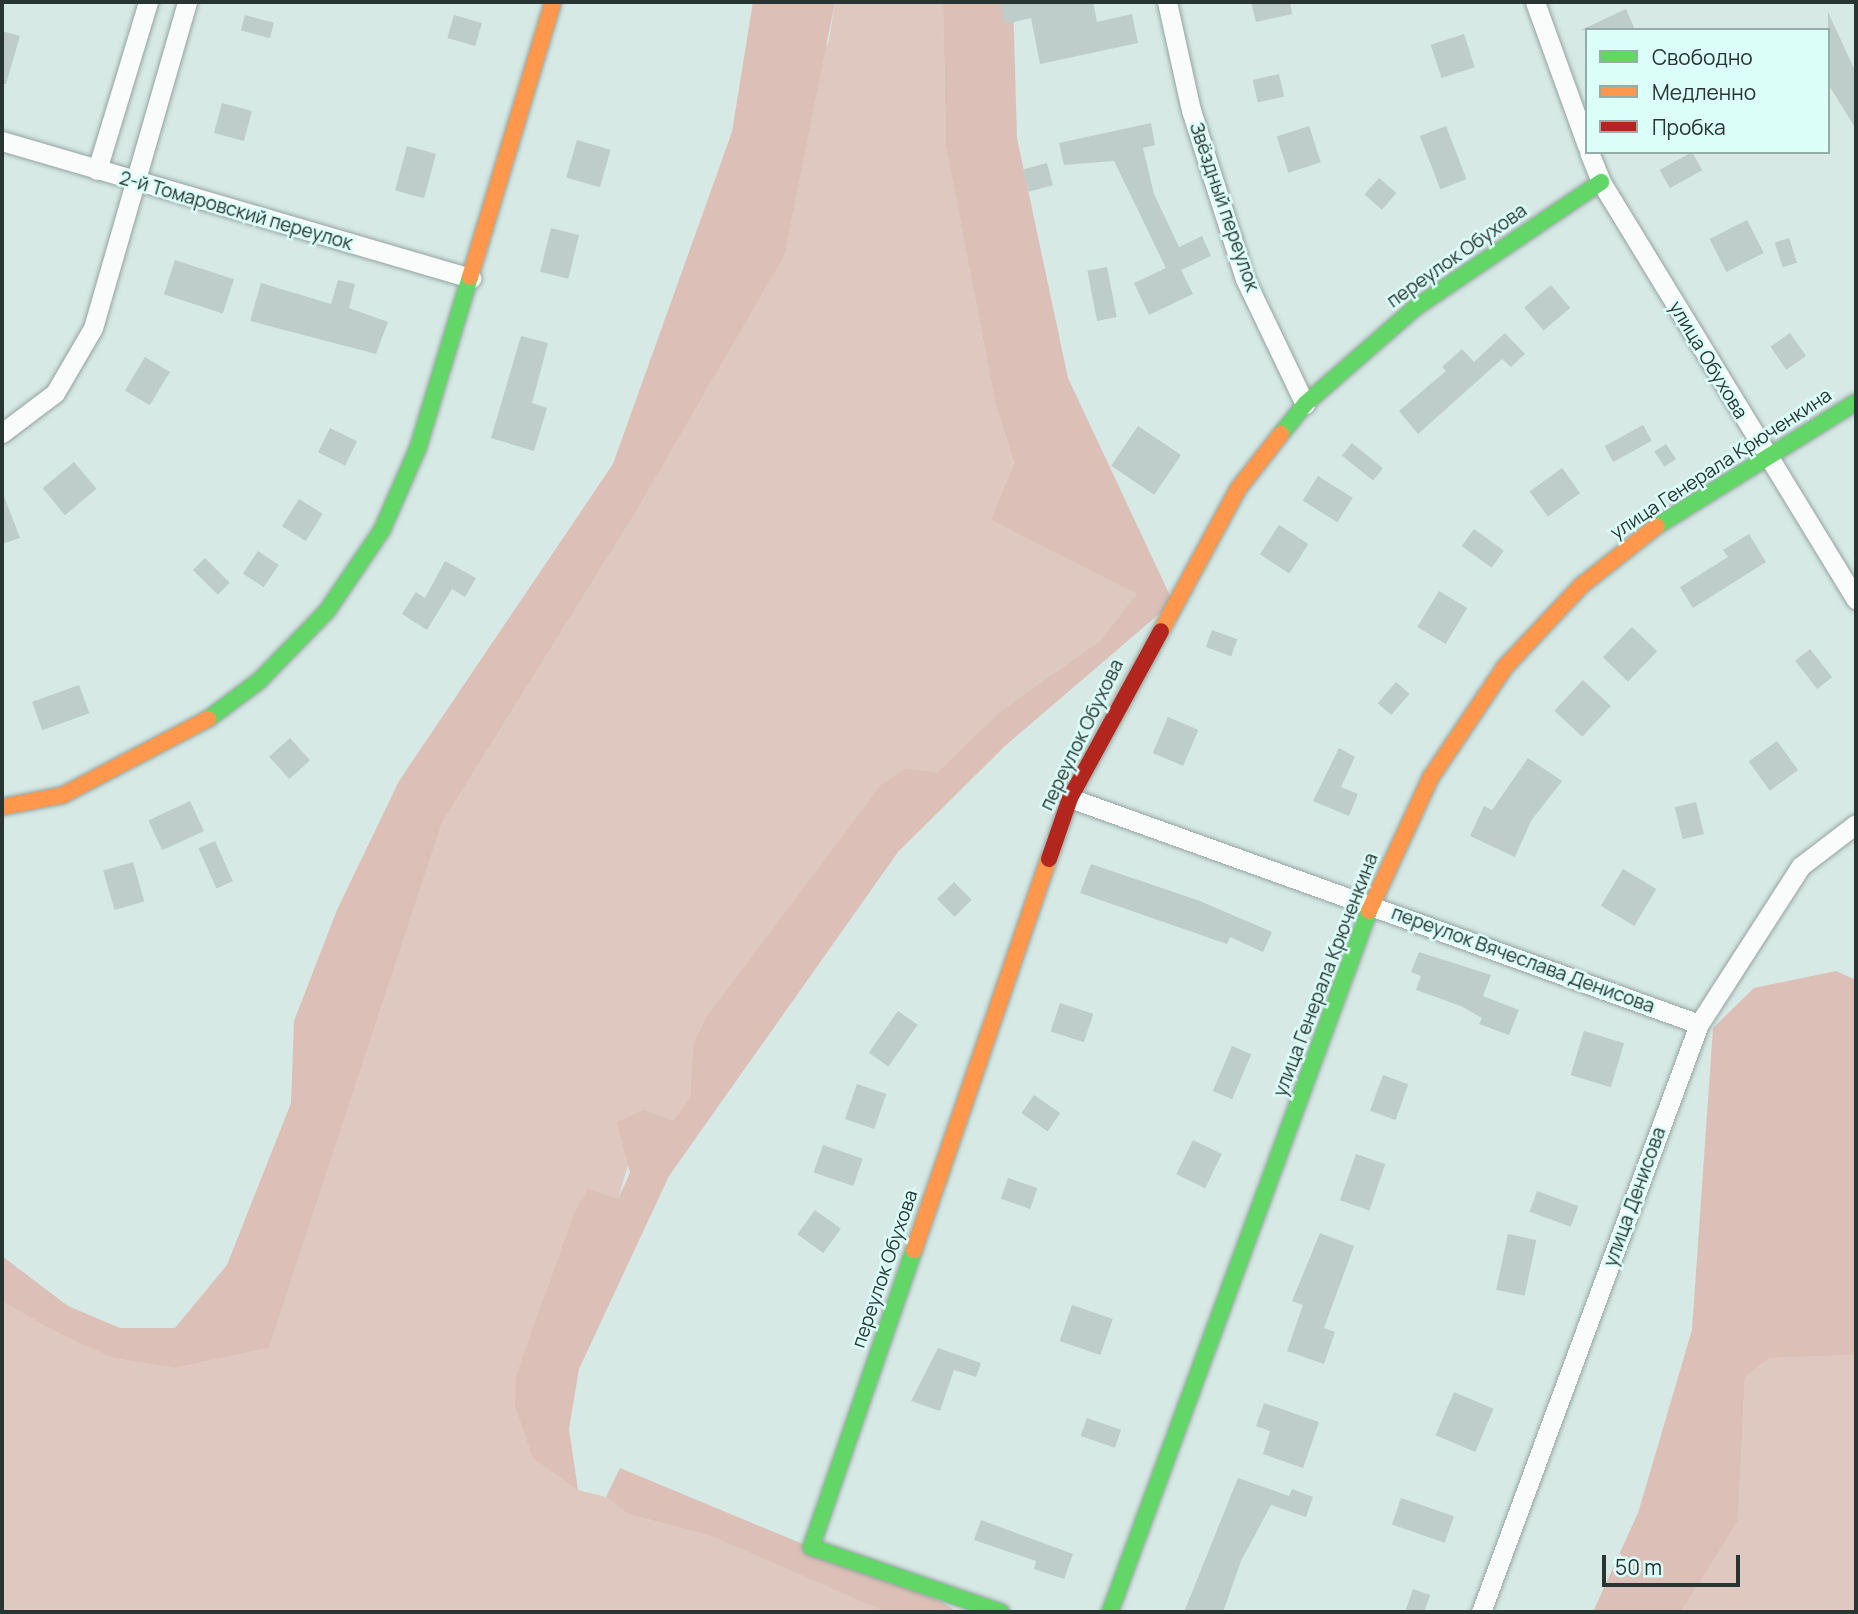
<!DOCTYPE html>
<meta charset="utf-8">
<style>
body{margin:0}
#map{position:relative;width:1858px;height:1614px;overflow:hidden;background:#d6e9e5;font-family:Manrope,sans-serif}
div>[style]{position:absolute}
[style*='--x']{left:calc(var(--x)*1px);top:calc(var(--y)*1px);width:calc(var(--w)*1px);rotate:calc(var(--a)*1deg)}
.green>*{inset:0;background:#dec8c0}
.forest>*{inset:0;background:#dcbfb6}
.building>*{inset:0;background:#becdca;transform-origin:0 0}
.roads{filter:drop-shadow(0 0 2px #95a3a0) drop-shadow(0 0 2px #95a3a0)}
.street>*{height:19px;margin:-9.5px;padding:0 9.5px;transform-origin:9.5px;border-radius:9.5px;background:#f9fcfb}
.fast>*{height:16px;margin:-8px;padding:0 8px;transform-origin:8px;border-radius:8px;background:#63d668}
.slow>*{height:16px;margin:-8px;padding:0 8px;transform-origin:8px;border-radius:8px;background:#ff974d}
.jam>*{height:16px;margin:-8px;padding:0 8px;transform-origin:8px;border-radius:8px;background:#b3261e}
span{translate:-50% -50%;white-space:nowrap;text-align:center;line-height:1.15;-webkit-text-stroke:5px #dbfef8;paint-order:stroke}
.street-label{font-size:19px;color:#283533}
.frame{position:absolute;inset:0;border:4px solid #283533;pointer-events:none}
.legend{position:absolute;left:1585px;top:28px;width:245px;height:126px;box-sizing:border-box;background:#dbfef8;border:2px solid #93aea9;margin:0;padding:9px 12px;list-style:none;font-size:21px;color:#283533}
.legend li{display:flex;align-items:center;gap:14px;height:35px}
.legend b{width:35px;border:2px solid #93aea9}
.scale{position:absolute;left:1602px;top:1555px;width:138px;height:32px;box-sizing:border-box;border:4px solid #283533;border-top:0;padding-left:9px;font-size:21px;line-height:24px;white-space:nowrap;color:#283533;-webkit-text-stroke:5px #dbfef8;paint-order:stroke}
</style>
<div id="map">
<div class="green">
<i style="clip-path:polygon(835px 2px,943px 2px,946px 147px,995px 402px,1014px 463px,991px 520px,1138px 594px,1101px 640px,1002px 710px,937px 774px,907px 768px,693px 1044px,690px 1098px,673px 1122px,644px 1110px,618px 1199px,516px 1376px,578px 1490px,606px 1497px,628px 1514px,711px 1536px,885px 1612px,2px 1612px,2px 1301px,113px 1358px,175px 1368px,269px 1348px,442px 823px,630px 521px,829px 40px)"></i>
<i style="clip-path:polygon(1856px 1355px,1856px 1612px,1681px 1612px,1738px 1521px,1745px 1377px,1770px 1358px)"></i>
</div>
<div class="forest">
<i style="clip-path:polygon(753px 2px,835px 2px,784px 256px,630px 521px,442px 823px,269px 1348px,175px 1368px,113px 1358px,55px 1331px,2px 1301px,2px 1256px,68px 1306px,120px 1328px,175px 1328px,227px 1265px,291px 1103px,294px 1021px,337px 910px,399px 781px,613px 464px,732px 132px)"></i>
<i style="clip-path:polygon(943px 2px,1013px 2px,1017px 138px,1068px 378px,1173px 602px,1005px 746px,898px 852px,669px 1176px,579px 1369px,569px 1429px,578px 1490px,533px 1458px,515px 1405px,516px 1376px,574px 1214px,588px 1189px,618px 1199px,630px 1173px,617px 1122px,644px 1110px,673px 1121px,690px 1098px,693px 1044px,706px 1018px,881px 785px,907px 768px,937px 773px,1002px 710px,1101px 640px,1137px 594px,991px 520px,1014px 463px,995px 402px,946px 147px)"></i>
<i style="clip-path:polygon(1836px 971px,1856px 980px,1856px 1355px,1770px 1358px,1745px 1377px,1738px 1521px,1681px 1612px,1593px 1612px,1638px 1513px,1692px 1330px,1713px 1028px,1754px 988px)"></i>
<i style="clip-path:polygon(620px 1468px,942px 1602px,957px 1612px,885px 1612px,711px 1536px,628px 1514px,606px 1497px)"></i>
</div>
<div class="building">
<i style="clip-path:polygon(1000px 2px,1093px 2px,1097px 22px,1132px 14px,1138px 43px,1040px 64px,1031px 18px,1005px 24px)"></i>
<i style="clip-path:polygon(1251px 2px,1290px 2px,1292px 14px,1256px 22px)"></i>
<i style="clip-path:polygon(1626px 9px,1635px 30px,1581px 30px)"></i>
<i style="clip-path:polygon(1828px 12px,1856px 73px,1856px 129px,1828px 84px)"></i>
<i style="left:245px;top:15px;width:30px;height:16px;rotate:15deg"></i>
<i style="left:454px;top:15px;width:29px;height:24px;rotate:16deg"></i>
<i style="clip-path:polygon(2px 31px,20px 36px,6px 84px,2px 84px)"></i>
<i style="left:1464px;top:34px;width:35px;height:35px;rotate:72deg"></i>
<i style="left:1279px;top:74px;width:23px;height:27px;rotate:77deg"></i>
<i style="left:222px;top:103px;width:31px;height:31px;rotate:15deg"></i>
<i style="clip-path:polygon(1151px 123px,1155px 145px,1143px 148px,1154px 194px,1179px 247px,1202px 236px,1211px 256px,1181px 270px,1193px 294px,1149px 315px,1134px 283px,1166px 268px,1114px 161px,1064px 165px,1059px 143px)"></i>
<i style="left:1309px;top:126px;width:38px;height:34px;rotate:72deg"></i>
<i style="left:1446px;top:126px;width:57px;height:28px;rotate:69deg"></i>
<i style="left:577px;top:140px;width:35px;height:39px;rotate:16deg"></i>
<i style="left:407px;top:146px;width:30px;height:46px;rotate:15deg"></i>
<i style="left:1692px;top:152px;width:21px;height:37px;rotate:61deg"></i>
<i style="left:1047px;top:163px;width:23px;height:25px;rotate:75deg"></i>
<i style="left:1379px;top:178px;width:23px;height:22px;rotate:41deg"></i>
<i style="left:1747px;top:220px;width:37px;height:42px;rotate:63deg"></i>
<i style="left:551px;top:228px;width:29px;height:45px;rotate:14deg"></i>
<i style="left:1789px;top:238px;width:26px;height:15px;rotate:72deg"></i>
<i style="left:175px;top:260px;width:62px;height:36px;rotate:18deg"></i>
<i style="left:1107px;top:267px;width:51px;height:20px;rotate:79deg"></i>
<i style="clip-path:polygon(338px 280px,355px 284px,349px 308px,388px 322px,376px 354px,250px 321px,261px 283px,331px 304px)"></i>
<i style="left:1551px;top:285px;width:30px;height:35px;rotate:50deg"></i>
<i style="clip-path:polygon(1505px 333px,1525px 354px,1511px 367px,1502px 359px,1418px 434px,1399px 411px,1446px 371px,1442px 367px,1462px 349px,1474px 362px)"></i>
<i style="left:1790px;top:333px;width:28px;height:24px;rotate:55deg"></i>
<i style="clip-path:polygon(521px 336px,548px 343px,532px 403px,547px 408px,534px 451px,491px 438px)"></i>
<i style="left:145px;top:357px;width:29px;height:39px;rotate:31deg"></i>
<i style="left:1643px;top:425px;width:18px;height:44px;rotate:61deg"></i>
<i style="left:1138px;top:426px;width:52px;height:48px;rotate:34deg"></i>
<i style="left:330px;top:428px;width:30px;height:27px;rotate:26deg"></i>
<i style="left:1352px;top:443px;width:40px;height:16px;rotate:39deg"></i>
<i style="left:1666px;top:444px;width:18px;height:14px;rotate:56deg"></i>
<i style="left:74px;top:462px;width:35px;height:41px;rotate:50deg"></i>
<i style="left:1562px;top:468px;width:31px;height:40px;rotate:54deg"></i>
<i style="left:1318px;top:476px;width:41px;height:29px;rotate:32deg"></i>
<i style="clip-path:polygon(2px 491px,20px 538px,2px 544px)"></i>
<i style="left:299px;top:499px;width:28px;height:32px;rotate:32deg"></i>
<i style="left:1279px;top:525px;width:35px;height:35px;rotate:33deg"></i>
<i style="left:1474px;top:529px;width:37px;height:21px;rotate:36deg"></i>
<i style="clip-path:polygon(1749px 534px,1766px 562px,1693px 608px,1680px 587px,1728px 557px,1723px 550px)"></i>
<i style="left:258px;top:551px;width:25px;height:27px;rotate:34deg"></i>
<i style="left:205px;top:558px;width:35px;height:17px;rotate:45deg"></i>
<i style="clip-path:polygon(445px 561px,476px 578px,465px 597px,452px 589px,427px 630px,402px 614px,416px 592px,425px 598px)"></i>
<i style="left:1439px;top:591px;width:33px;height:42px;rotate:31deg"></i>
<i style="left:1632px;top:627px;width:35px;height:42px;rotate:44deg"></i>
<i style="left:1212px;top:630px;width:27px;height:18px;rotate:20deg"></i>
<i style="left:1810px;top:649px;width:36px;height:19px;rotate:52deg"></i>
<i style="left:1583px;top:680px;width:38px;height:42px;rotate:43deg"></i>
<i style="left:1396px;top:682px;width:18px;height:28px;rotate:41deg"></i>
<i style="left:79px;top:685px;width:30px;height:50px;rotate:70deg"></i>
<i style="left:1168px;top:717px;width:33px;height:39px;rotate:23deg"></i>
<i style="left:290px;top:738px;width:30px;height:28px;rotate:48deg"></i>
<i style="left:1777px;top:741px;width:36px;height:35px;rotate:54deg"></i>
<i style="clip-path:polygon(1339px 748px,1355px 757px,1341px 787px,1358px 794px,1349px 816px,1313px 801px)"></i>
<i style="clip-path:polygon(1528px 758px,1562px 781px,1531px 821px,1515px 857px,1470px 836px,1484px 806px,1492px 810px)"></i>
<i style="left:190px;top:801px;width:33px;height:46px;rotate:65deg"></i>
<i style="left:1696px;top:802px;width:33px;height:22px;rotate:76deg"></i>
<i style="left:215px;top:841px;width:44px;height:18px;rotate:66deg"></i>
<i style="left:133px;top:862px;width:41px;height:31px;rotate:74deg"></i>
<i style="clip-path:polygon(1091px 864px,1200px 901px,1272px 932px,1263px 952px,1230px 937px,1227px 944px,1080px 893px)"></i>
<i style="left:1623px;top:869px;width:39px;height:43px;rotate:31deg"></i>
<i style="left:954px;top:882px;width:25px;height:24px;rotate:45deg"></i>
<i style="clip-path:polygon(1419px 952px,1491px 975px,1483px 996px,1519px 1010px,1509px 1035px,1479px 1024px,1482px 1018px,1461px 1006px,1416px 990px,1421px 976px,1411px 972px)"></i>
<i style="left:1060px;top:1003px;width:35px;height:30px;rotate:18deg"></i>
<i style="left:898px;top:1011px;width:24px;height:51px;rotate:35deg"></i>
<i style="left:1584px;top:1031px;width:42px;height:46px;rotate:17deg"></i>
<i style="left:1232px;top:1046px;width:21px;height:49px;rotate:23deg"></i>
<i style="left:1383px;top:1075px;width:27px;height:38px;rotate:20deg"></i>
<i style="left:857px;top:1084px;width:31px;height:37px;rotate:19deg"></i>
<i style="left:1034px;top:1095px;width:32px;height:22px;rotate:35deg"></i>
<i style="left:1193px;top:1140px;width:32px;height:38px;rotate:26deg"></i>
<i style="left:823px;top:1145px;width:42px;height:29px;rotate:19deg"></i>
<i style="left:1356px;top:1154px;width:31px;height:49px;rotate:19deg"></i>
<i style="left:1008px;top:1178px;width:31px;height:22px;rotate:19deg"></i>
<i style="left:1537px;top:1191px;width:44px;height:22px;rotate:20deg"></i>
<i style="left:815px;top:1210px;width:32px;height:30px;rotate:36deg"></i>
<i style="clip-path:polygon(1320px 1233px,1354px 1246px,1324px 1328px,1335px 1332px,1324px 1364px,1287px 1351px,1303px 1305px,1292px 1301px)"></i>
<i style="left:1508px;top:1234px;width:29px;height:57px;rotate:12deg"></i>
<i style="left:1072px;top:1305px;width:43px;height:38px;rotate:19deg"></i>
<i style="clip-path:polygon(938px 1348px,981px 1363px,976px 1377px,954px 1370px,940px 1411px,911px 1401px)"></i>
<i style="left:1454px;top:1392px;width:43px;height:47px;rotate:23deg"></i>
<i style="clip-path:polygon(1264px 1403px,1319px 1422px,1303px 1468px,1263px 1454px,1270px 1431px,1256px 1426px)"></i>
<i style="left:1087px;top:1418px;width:36px;height:19px;rotate:19deg"></i>
<i style="clip-path:polygon(1238px 1478px,1289px 1496px,1292px 1489px,1313px 1497px,1306px 1517px,1271px 1505px,1241px 1561px,1223px 1612px,1184px 1612px)"></i>
<i style="left:1401px;top:1498px;width:56px;height:28px;rotate:19deg"></i>
<i style="clip-path:polygon(981px 1520px,1073px 1554px,1064px 1579px,1034px 1569px,1036px 1561px,974px 1540px)"></i>
<i style="clip-path:polygon(1413px 1589px,1430px 1595px,1424px 1612px,1405px 1612px)"></i>
</div>
<div class="roads">
<div class="street">
<i style="--x:1167;--y:2;--w:111;--a:77.5"></i>
<i style="--x:1191;--y:110;--w:177;--a:72.3"></i>
<i style="--x:1245;--y:279;--w:139;--a:64.4"></i>
<i style="--x:1535;--y:2;--w:153;--a:70.1"></i>
<i style="--x:2;--y:141;--w:489;--a:16.3"></i>
<i style="--x:1589;--y:152;--w:32;--a:68"></i>
<i style="--x:1601;--y:182;--w:489;--a:58.6"></i>
<i style="--x:97;--y:170;--w:176;--a:-73.1"></i>
<i style="--x:2;--y:433;--w:66;--a:-37"></i>
<i style="--x:55;--y:393;--w:75;--a:-59.7"></i>
<i style="--x:93;--y:328;--w:339;--a:-73.9"></i>
<i style="--x:1070;--y:798;--w:668;--a:19.76"></i>
<i style="--x:1481;--y:1612;--w:627;--a:-69.66"></i>
<i style="--x:1699;--y:1024;--w:188;--a:-57.2"></i>
<i style="--x:1801;--y:866;--w:69;--a:-37.4"></i>
</div>
<div class="fast">
<i style="--x:1281;--y:434;--w:38;--a:-51"></i>
<i style="--x:1305;--y:404;--w:146;--a:-41.1"></i>
<i style="--x:1415;--y:308;--w:225;--a:-34.1"></i>
<i style="--x:1657;--y:526;--w:234;--a:-31.9"></i>
<i style="--x:208;--y:719;--w:64;--a:-36.7"></i>
<i style="--x:259;--y:681;--w:98;--a:-45.8"></i>
<i style="--x:327;--y:611;--w:98;--a:-55.8"></i>
<i style="--x:382;--y:530;--w:90;--a:-66.3"></i>
<i style="--x:418;--y:448;--w:179;--a:-73.1"></i>
<i style="--x:914;--y:1250;--w:314;--a:109.1"></i>
<i style="--x:811;--y:1547;--w:201;--a:18.9"></i>
<i style="--x:1110;--y:1612;--w:747;--a:-69.72"></i>
</div>
<div class="slow">
<i style="--x:470;--y:277;--w:287;--a:-73.2"></i>
<i style="--x:1161;--y:631;--w:162;--a:-61.5"></i>
<i style="--x:1238;--y:489;--w:70;--a:-52"></i>
<i style="--x:2;--y:807;--w:62;--a:-11.1"></i>
<i style="--x:63;--y:795;--w:164;--a:-27.7"></i>
<i style="--x:1369;--y:911;--w:148;--a:-65.2"></i>
<i style="--x:1431;--y:777;--w:133;--a:-56.1"></i>
<i style="--x:1505;--y:667;--w:112;--a:-46.8"></i>
<i style="--x:1582;--y:585;--w:95;--a:-38.2"></i>
<i style="--x:914;--y:1250;--w:414;--a:-71"></i>
</div>
<div class="jam">
<i style="--x:1049;--y:859;--w:65;--a:-71"></i>
<i style="--x:1070;--y:798;--w:190;--a:-61.4"></i>
</div>
</div>
<div class="street-label">
<span style="left:1224px;top:207px;rotate:71deg">Звёздный переулок</span>
<span style="left:236px;top:211px;rotate:16deg">2-й Томаровский переулок</span>
<span style="left:1457px;top:256px;rotate:-35deg">переулок Обухова</span>
<span style="left:1708px;top:360px;rotate:59deg">улица Обухова</span>
<span style="left:1721px;top:464px;rotate:-33deg">улица Генерала Крюченкина</span>
<span style="left:1082px;top:735px;rotate:-64deg">переулок Обухова</span>
<span style="left:1523px;top:960px;rotate:20deg">переулок Вячеслава Денисова</span>
<span style="left:1326px;top:975px;rotate:-69deg">улица Генерала Крюченкина</span>
<span style="left:1635px;top:1197px;rotate:-70deg">улица Денисова</span>
<span style="left:885px;top:1269px;rotate:-71deg">переулок Обухова</span>
</div>
<div class="frame"></div>
<ul class="legend">
<li><b style="height:9px;background:#63d668"></b>Свободно</li>
<li><b style="height:9px;background:#ff974d"></b>Медленно</li>
<li><b style="height:9px;background:#b3261e"></b>Пробка</li>
</ul>
<div class="scale">50 m</div>
</div>
